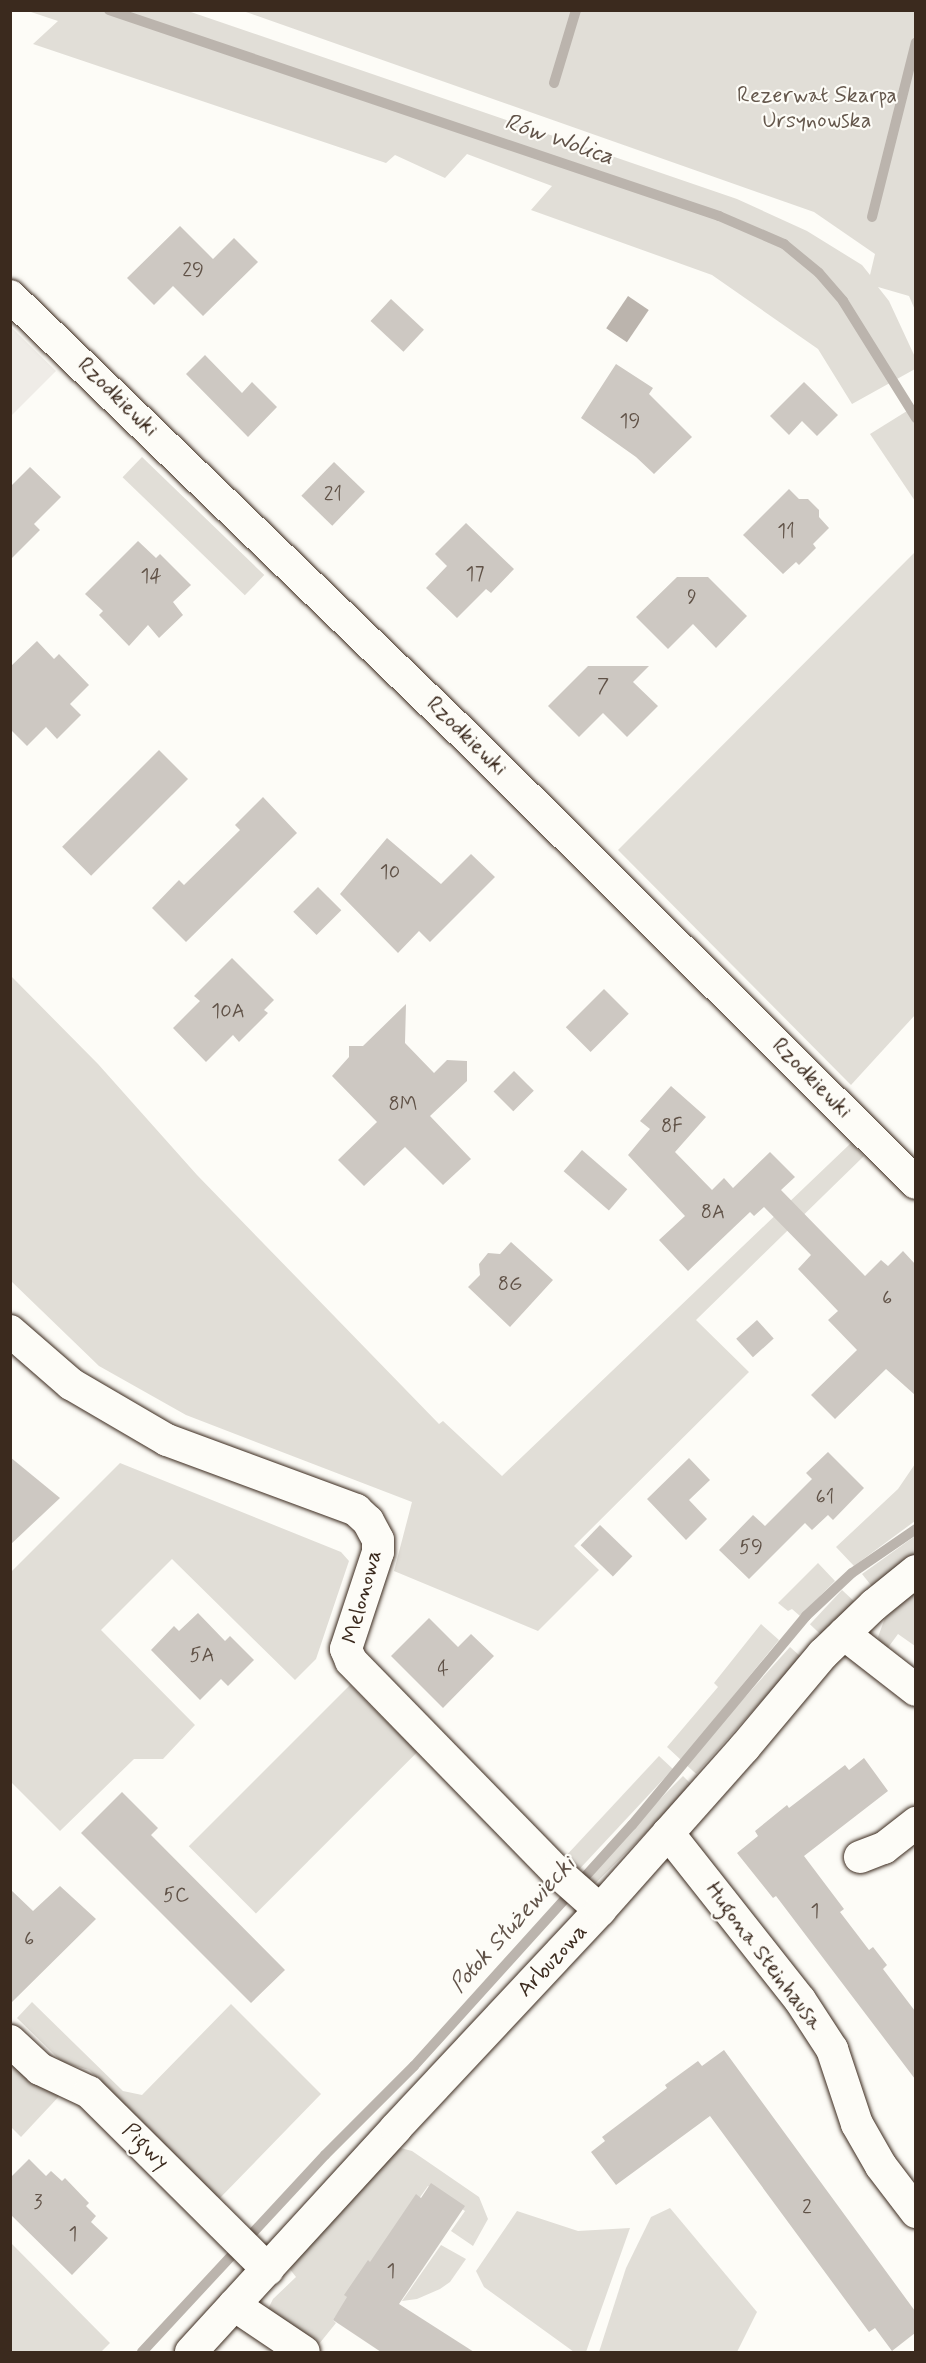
<!DOCTYPE html>
<meta charset="utf-8">
<style>
body{margin:0}
#map{position:relative;width:926px;height:2363px;overflow:hidden;background:#fdfcf7;font-family:Mynerve,sans-serif}
div>[style]{position:absolute}
[style*='--x']{left:calc(var(--x)*1px);top:calc(var(--y)*1px);width:calc(var(--w)*1px);rotate:calc(var(--a)*1deg)}
.built>*{inset:0;background:#efece7}
.green>*{inset:0;background:#e1ded7;transform-origin:0 0}
.water>*{inset:0;background:#bbb4ad;transform-origin:0 0}
.stream>*{height:10px;margin:-5px;padding:0 5px;transform-origin:5px;border-radius:5px;background:#bbb4ad}
.building>*{inset:0;background:#cdc8c2;transform-origin:0 0}
.roads{filter:drop-shadow(0 0 2px #3b2a1e) drop-shadow(0 0 2px #3b2a1e)}
.minor>*{height:32px;margin:-16px;padding:0 16px;transform-origin:16px;border-radius:16px;background:#fdfcf7}
span{translate:-50% -50%;white-space:nowrap;text-align:center;line-height:1.15;-webkit-text-stroke:4.5px #fdfcf7;paint-order:stroke}
.number-label{font-size:20px;color:#605247}
.number-label span{-webkit-text-stroke-width:0}
.park-label{font-size:22px;color:#64574c}
.street-label{font-size:22px;color:#3b2a1e}
.water-label{font-size:24px;color:#615349;font-style:italic}
.frame{position:absolute;inset:0;border:12px solid #3b2a1e;pointer-events:none}
</style>
<div id="map">
<div class="built">
<i style="clip-path:polygon(10px 326px,56px 371px,11px 416px,10px 416px)"></i>
</div>
<div class="green">
<i style="clip-path:polygon(28px 11px,188px 11px,737px 199px,807px 231px,862px 265px,870px 275px,875px 254px,814px 212px,243px 11px,915px 11px,915px 310px,909px 296px,878px 287px,889px 301px,915px 357px,915px 369px,852px 404px,818px 349px,712px 275px,531px 210px,552px 186px,467px 154px,445px 178px,395px 155px,386px 163px,33px 44px,58px 21px)"></i>
<i style="clip-path:polygon(915px 406px,915px 501px,870px 434px)"></i>
<i style="left:142px;top:457px;width:170px;height:28px;rotate:44deg"></i>
<i style="clip-path:polygon(915px 552px,915px 1015px,851px 1085px,618px 850px)"></i>
<i style="clip-path:polygon(10px 975px,98px 1064px,197px 1175px,439px 1424px,443px 1421px,502px 1476px,851px 1143px,864px 1156px,696px 1320px,749px 1372px,574px 1546px,599px 1570px,538px 1631px,394px 1571px,412px 1502px,186px 1415px,99px 1366px,11px 1281px)"></i>
<i style="clip-path:polygon(120px 1463px,341px 1552px,349px 1561px,316px 1659px,295px 1680px,172px 1559px,101px 1630px,195px 1725px,163px 1759px,134px 1759px,60px 1831px,11px 1782px,11px 1572px)"></i>
<i style="clip-path:polygon(915px 1464px,915px 1521px,854px 1566px,836px 1547px,898px 1489px)"></i>
<i style="clip-path:polygon(915px 1536px,915px 1556px,874px 1589px,862px 1574px)"></i>
<i style="clip-path:polygon(818px 1563px,835px 1581px,800px 1616px,792px 1609px,788px 1611px,778px 1603px)"></i>
<i style="left:842px;top:1590px;width:22px;height:47px;rotate:43deg"></i>
<i style="clip-path:polygon(915px 1591px,915px 1646px,898px 1634px,887px 1649px,880px 1644px,878px 1637px,885px 1618px)"></i>
<i style="clip-path:polygon(761px 1624px,779px 1640px,681px 1760px,667px 1747px,718px 1687px,714px 1683px)"></i>
<i style="left:790px;top:1647px;width:15px;height:157px;rotate:42deg"></i>
<i style="left:350px;top:1685px;width:95px;height:228px;rotate:45deg"></i>
<i style="left:659px;top:1756px;width:19px;height:140px;rotate:43deg"></i>
<i style="left:683px;top:1776px;width:14px;height:142px;rotate:45deg"></i>
<i style="clip-path:polygon(32px 2002px,123px 2091px,142px 2095px,231px 2004px,321px 2094px,219px 2199px,89px 2070px,62px 2062px,17px 2018px)"></i>
<i style="clip-path:polygon(10px 2057px,64px 2091px,21px 2137px,11px 2127px)"></i>
<i style="clip-path:polygon(397px 2147px,412px 2151px,479px 2197px,488px 2219px,473px 2246px,451px 2231px,465px 2211px,428px 2186px,333px 2320px,336px 2323px,319px 2344px,268px 2309px,273px 2299px,296px 2277px,289px 2268px)"></i>
<i style="clip-path:polygon(670px 2208px,757px 2312px,737px 2352px,599px 2352px,626px 2268px,651px 2217px)"></i>
<i style="clip-path:polygon(517px 2211px,578px 2231px,630px 2228px,586px 2352px,574px 2352px,484px 2287px,476px 2271px)"></i>
<i style="clip-path:polygon(11px 2243px,110px 2343px,101px 2352px,11px 2352px)"></i>
<i style="clip-path:polygon(441px 2245px,466px 2259px,450px 2282px,440px 2289px,417px 2299px,402px 2301px)"></i>
</div>
<div class="water">
<i style="left:628px;top:296px;width:25px;height:39px;rotate:34deg"></i>
</div>
<div class="stream">
<i style="--x:109;--y:10;--w:644;--a:18.66"></i>
<i style="--x:719;--y:216;--w:71;--a:23.3"></i>
<i style="--x:784;--y:244;--w:45;--a:39.6"></i>
<i style="--x:819;--y:273;--w:37;--a:49"></i>
<i style="--x:843;--y:301;--w:138;--a:58"></i>
<i style="--x:554;--y:83;--w:76;--a:-73.2"></i>
<i style="--x:872;--y:217;--w:180;--a:-75.9"></i>
<i style="--x:142;--y:2352;--w:269;--a:-47.1"></i>
<i style="--x:325;--y:2155;--w:126;--a:-45"></i>
<i style="--x:414;--y:2066;--w:325;--a:-47.9"></i>
<i style="--x:632;--y:1825;--w:272;--a:-50.2"></i>
<i style="--x:806;--y:1616;--w:63;--a:-43.1"></i>
<i style="--x:852;--y:1573;--w:78;--a:-34.5"></i>
</div>
<div class="building">
<i style="clip-path:polygon(180px 226px,213px 259px,234px 238px,258px 262px,203px 316px,173px 286px,154px 305px,127px 278px)"></i>
<i style="left:391px;top:299px;width:45px;height:30px;rotate:43deg"></i>
<i style="clip-path:polygon(205px 355px,242px 393px,252px 382px,277px 407px,248px 437px,186px 374px)"></i>
<i style="clip-path:polygon(616px 364px,653px 388px,649px 394px,692px 437px,654px 474px,636px 457px,581px 418px)"></i>
<i style="clip-path:polygon(804px 382px,838px 415px,817px 436px,802px 421px,789px 435px,770px 416px)"></i>
<i style="left:334px;top:462px;width:43px;height:47px;rotate:44deg"></i>
<i style="clip-path:polygon(30px 467px,61px 497px,34px 524px,40px 530px,10px 560px,10px 487px)"></i>
<i style="clip-path:polygon(789px 489px,799px 499px,808px 499px,819px 510px,819px 517px,829px 528px,813px 544px,816px 548px,799px 565px,796px 562px,783px 574px,743px 535px)"></i>
<i style="clip-path:polygon(466px 523px,514px 569px,491px 593px,486px 589px,457px 618px,426px 588px,447px 566px,435px 554px)"></i>
<i style="clip-path:polygon(138px 541px,156px 558px,160px 554px,191px 585px,173px 602px,183px 615px,159px 638px,148px 625px,129px 646px,99px 615px,103px 611px,85px 594px)"></i>
<i style="clip-path:polygon(677px 577px,708px 577px,747px 616px,716px 648px,693px 624px,668px 649px,636px 617px)"></i>
<i style="clip-path:polygon(37px 641px,54px 659px,59px 654px,89px 685px,70px 704px,81px 715px,57px 739px,46px 727px,27px 746px,10px 729px,10px 667px)"></i>
<i style="clip-path:polygon(588px 666px,649px 666px,633px 682px,658px 706px,627px 737px,603px 713px,579px 737px,548px 706px)"></i>
<i style="left:159px;top:750px;width:41px;height:137px;rotate:45deg"></i>
<i style="clip-path:polygon(263px 797px,297px 833px,186px 942px,152px 908px,179px 880px,184px 885px,240px 830px,235px 825px)"></i>
<i style="clip-path:polygon(387px 838px,441px 884px,471px 854px,495px 877px,430px 942px,419px 931px,398px 953px,340px 894px)"></i>
<i style="left:318px;top:887px;width:33px;height:35px;rotate:45deg"></i>
<i style="clip-path:polygon(232px 958px,274px 1000px,264px 1010px,268px 1013px,239px 1042px,233px 1035px,206px 1062px,173px 1028px,200px 1001px,194px 996px)"></i>
<i style="left:604px;top:989px;width:35px;height:54px;rotate:45deg"></i>
<i style="clip-path:polygon(406px 1004px,405px 1043px,434px 1073px,447px 1060px,467px 1061px,467px 1081px,430px 1116px,471px 1159px,443px 1185px,405px 1147px,364px 1186px,338px 1160px,377px 1122px,332px 1076px,349px 1057px,349px 1046px,363px 1046px)"></i>
<i style="left:514px;top:1071px;width:28px;height:29px;rotate:45deg"></i>
<i style="clip-path:polygon(671px 1086px,706px 1117px,675px 1152px,712px 1190px,724px 1178px,733px 1188px,770px 1152px,795px 1177px,781px 1190px,865px 1276px,881px 1260px,888px 1266px,903px 1251px,915px 1264px,915px 1395px,886px 1369px,835px 1419px,811px 1395px,857px 1350px,828px 1320px,838px 1311px,798px 1269px,811px 1255px,764px 1207px,754px 1216px,750px 1212px,688px 1271px,659px 1240px,685px 1216px,628px 1155px,650px 1129px,640px 1121px)"></i>
<i style="left:582px;top:1150px;width:60px;height:28px;rotate:41deg"></i>
<i style="clip-path:polygon(511px 1242px,553px 1280px,510px 1327px,468px 1287px,480px 1275px,479px 1264px,488px 1253px,500px 1254px)"></i>
<i style="left:757px;top:1320px;width:25px;height:28px;rotate:48deg"></i>
<i style="clip-path:polygon(828px 1452px,864px 1488px,833px 1520px,828px 1515px,812px 1530px,805px 1523px,749px 1579px,719px 1550px,753px 1515px,765px 1526px,812px 1479px,806px 1473px)"></i>
<i style="clip-path:polygon(10px 1457px,60px 1498px,10px 1545px)"></i>
<i style="clip-path:polygon(689px 1458px,710px 1480px,689px 1500px,707px 1519px,686px 1540px,647px 1499px)"></i>
<i style="left:600px;top:1525px;width:45px;height:28px;rotate:44deg"></i>
<i style="clip-path:polygon(198px 1613px,225px 1641px,230px 1636px,254px 1660px,228px 1686px,221px 1679px,200px 1700px,151px 1650px,174px 1626px,179px 1631px)"></i>
<i style="clip-path:polygon(429px 1618px,458px 1647px,471px 1634px,494px 1656px,443px 1708px,391px 1656px)"></i>
<i style="clip-path:polygon(864px 1758px,888px 1791px,804px 1856px,844px 1909px,840px 1912px,869px 1950px,873px 1947px,887px 1965px,883px 1969px,915px 2011px,915px 2079px,776px 1896px,773px 1898px,737px 1853px,758px 1836px,755px 1831px,787px 1805px,789px 1808px,845px 1765px,849px 1770px)"></i>
<i style="clip-path:polygon(122px 1792px,158px 1828px,151px 1835px,285px 1970px,251px 2003px,81px 1833px)"></i>
<i style="clip-path:polygon(60px 1886px,96px 1919px,10px 2004px,10px 1889px,33px 1911px)"></i>
<i style="clip-path:polygon(724px 2050px,915px 2311px,915px 2333px,892px 2351px,875px 2328px,869px 2332px,710px 2116px,616px 2185px,591px 2152px,605px 2141px,602px 2137px,667px 2088px,665px 2085px,698px 2061px,702px 2066px)"></i>
<i style="clip-path:polygon(29px 2159px,46px 2176px,51px 2171px,62px 2181px,65px 2178px,89px 2203px,86px 2206px,96px 2216px,91px 2222px,108px 2238px,72px 2275px,10px 2214px,10px 2178px)"></i>
<i style="clip-path:polygon(431px 2183px,465px 2206px,399px 2304px,474px 2352px,381px 2352px,333px 2320px,347px 2297px,344px 2295px,368px 2260px,370px 2262px,416px 2194px,421px 2198px)"></i>
</div>
<div class="roads">
<div class="minor">
<i style="--x:10;--y:296;--w:641;--a:43.99"></i>
<i style="--x:471;--y:741;--w:627;--a:44.81"></i>
<i style="--x:10;--y:1331;--w:81;--a:41"></i>
<i style="--x:71;--y:1384;--w:111;--a:30.3"></i>
<i style="--x:167;--y:1440;--w:202;--a:20.3"></i>
<i style="--x:356;--y:1510;--w:16;--a:43"></i>
<i style="--x:368;--y:1521;--w:21;--a:62"></i>
<i style="--x:378;--y:1540;--w:12;--a:90"></i>
<i style="--x:378;--y:1552;--w:102;--a:108.3"></i>
<i style="--x:346;--y:1649;--w:13;--a:67"></i>
<i style="--x:351;--y:1661;--w:293;--a:45.7"></i>
<i style="--x:556;--y:1871;--w:59;--a:41.6"></i>
<i style="--x:844;--y:1634;--w:91;--a:37.9"></i>
<i style="--x:668;--y:1833;--w:213;--a:51.7"></i>
<i style="--x:800;--y:2000;--w:59;--a:56.9"></i>
<i style="--x:832;--y:2049;--w:79;--a:71.6"></i>
<i style="--x:857;--y:2124;--w:48;--a:60.3"></i>
<i style="--x:881;--y:2166;--w:58;--a:52.7"></i>
<i style="--x:860;--y:1857;--w:26;--a:-21"></i>
<i style="--x:884;--y:1848;--w:41;--a:-38"></i>
<i style="--x:10;--y:2041;--w:41;--a:43"></i>
<i style="--x:40;--y:2069;--w:54;--a:25.1"></i>
<i style="--x:89;--y:2092;--w:252;--a:44.8"></i>
<i style="--x:234;--y:2305;--w:84;--a:33.9"></i>
<i style="--x:191;--y:2352;--w:304;--a:-47.5"></i>
<i style="--x:396;--y:2128;--w:299;--a:-46.9"></i>
<i style="--x:600;--y:1910;--w:217;--a:-48.4"></i>
<i style="--x:744;--y:1748;--w:123;--a:-50"></i>
<i style="--x:823;--y:1654;--w:71;--a:-43.9"></i>
<i style="--x:874;--y:1605;--w:54;--a:-39"></i>
</div>
</div>
<div class="number-label">
<span style="left:193px;top:270px">29</span>
<span style="left:630px;top:421px">19</span>
<span style="left:333px;top:494px">21</span>
<span style="left:786px;top:531px">11</span>
<span style="left:475px;top:574px">17</span>
<span style="left:151px;top:576px">14</span>
<span style="left:692px;top:597px">9</span>
<span style="left:603px;top:686px">7</span>
<span style="left:390px;top:872px">10</span>
<span style="left:228px;top:1011px">10A</span>
<span style="left:403px;top:1104px">8M</span>
<span style="left:672px;top:1126px">8F</span>
<span style="left:713px;top:1212px">8A</span>
<span style="left:510px;top:1284px">8G</span>
<span style="left:887px;top:1298px">6</span>
<span style="left:825px;top:1497px">61</span>
<span style="left:751px;top:1547px">59</span>
<span style="left:202px;top:1655px">5A</span>
<span style="left:443px;top:1669px">4</span>
<span style="left:176px;top:1895px">5C</span>
<span style="left:815px;top:1911px">1</span>
<span style="left:29px;top:1939px">6</span>
<span style="left:38px;top:2202px">3</span>
<span style="left:807px;top:2207px">2</span>
<span style="left:73px;top:2234px">1</span>
<span style="left:391px;top:2271px">1</span>
</div>
<div class="park-label">
<span style="left:817px;top:109px">Rezerwat Skarpa<br>Ursynowska</span>
</div>
<div class="street-label">
<span style="left:117px;top:398px;rotate:44deg">Rzodkiewki</span>
<span style="left:466px;top:737px;rotate:44deg">Rzodkiewki</span>
<span style="left:811px;top:1079px;rotate:45deg">Rzodkiewki</span>
<span style="left:363px;top:1597px;rotate:-75deg">Melonowa</span>
<span style="left:763px;top:1957px;rotate:53deg">Hugona Steinhausa</span>
<span style="left:553px;top:1961px;rotate:-47deg">Arbuzowa</span>
<span style="left:145px;top:2147px;rotate:45deg">Pigwy</span>
</div>
<div class="water-label">
<span style="left:559px;top:140px;rotate:19deg">Rów Wolica</span>
<span style="left:513px;top:1925px;rotate:-48deg">Potok Służewiecki</span>
</div>
<div class="frame"></div>
</div>
